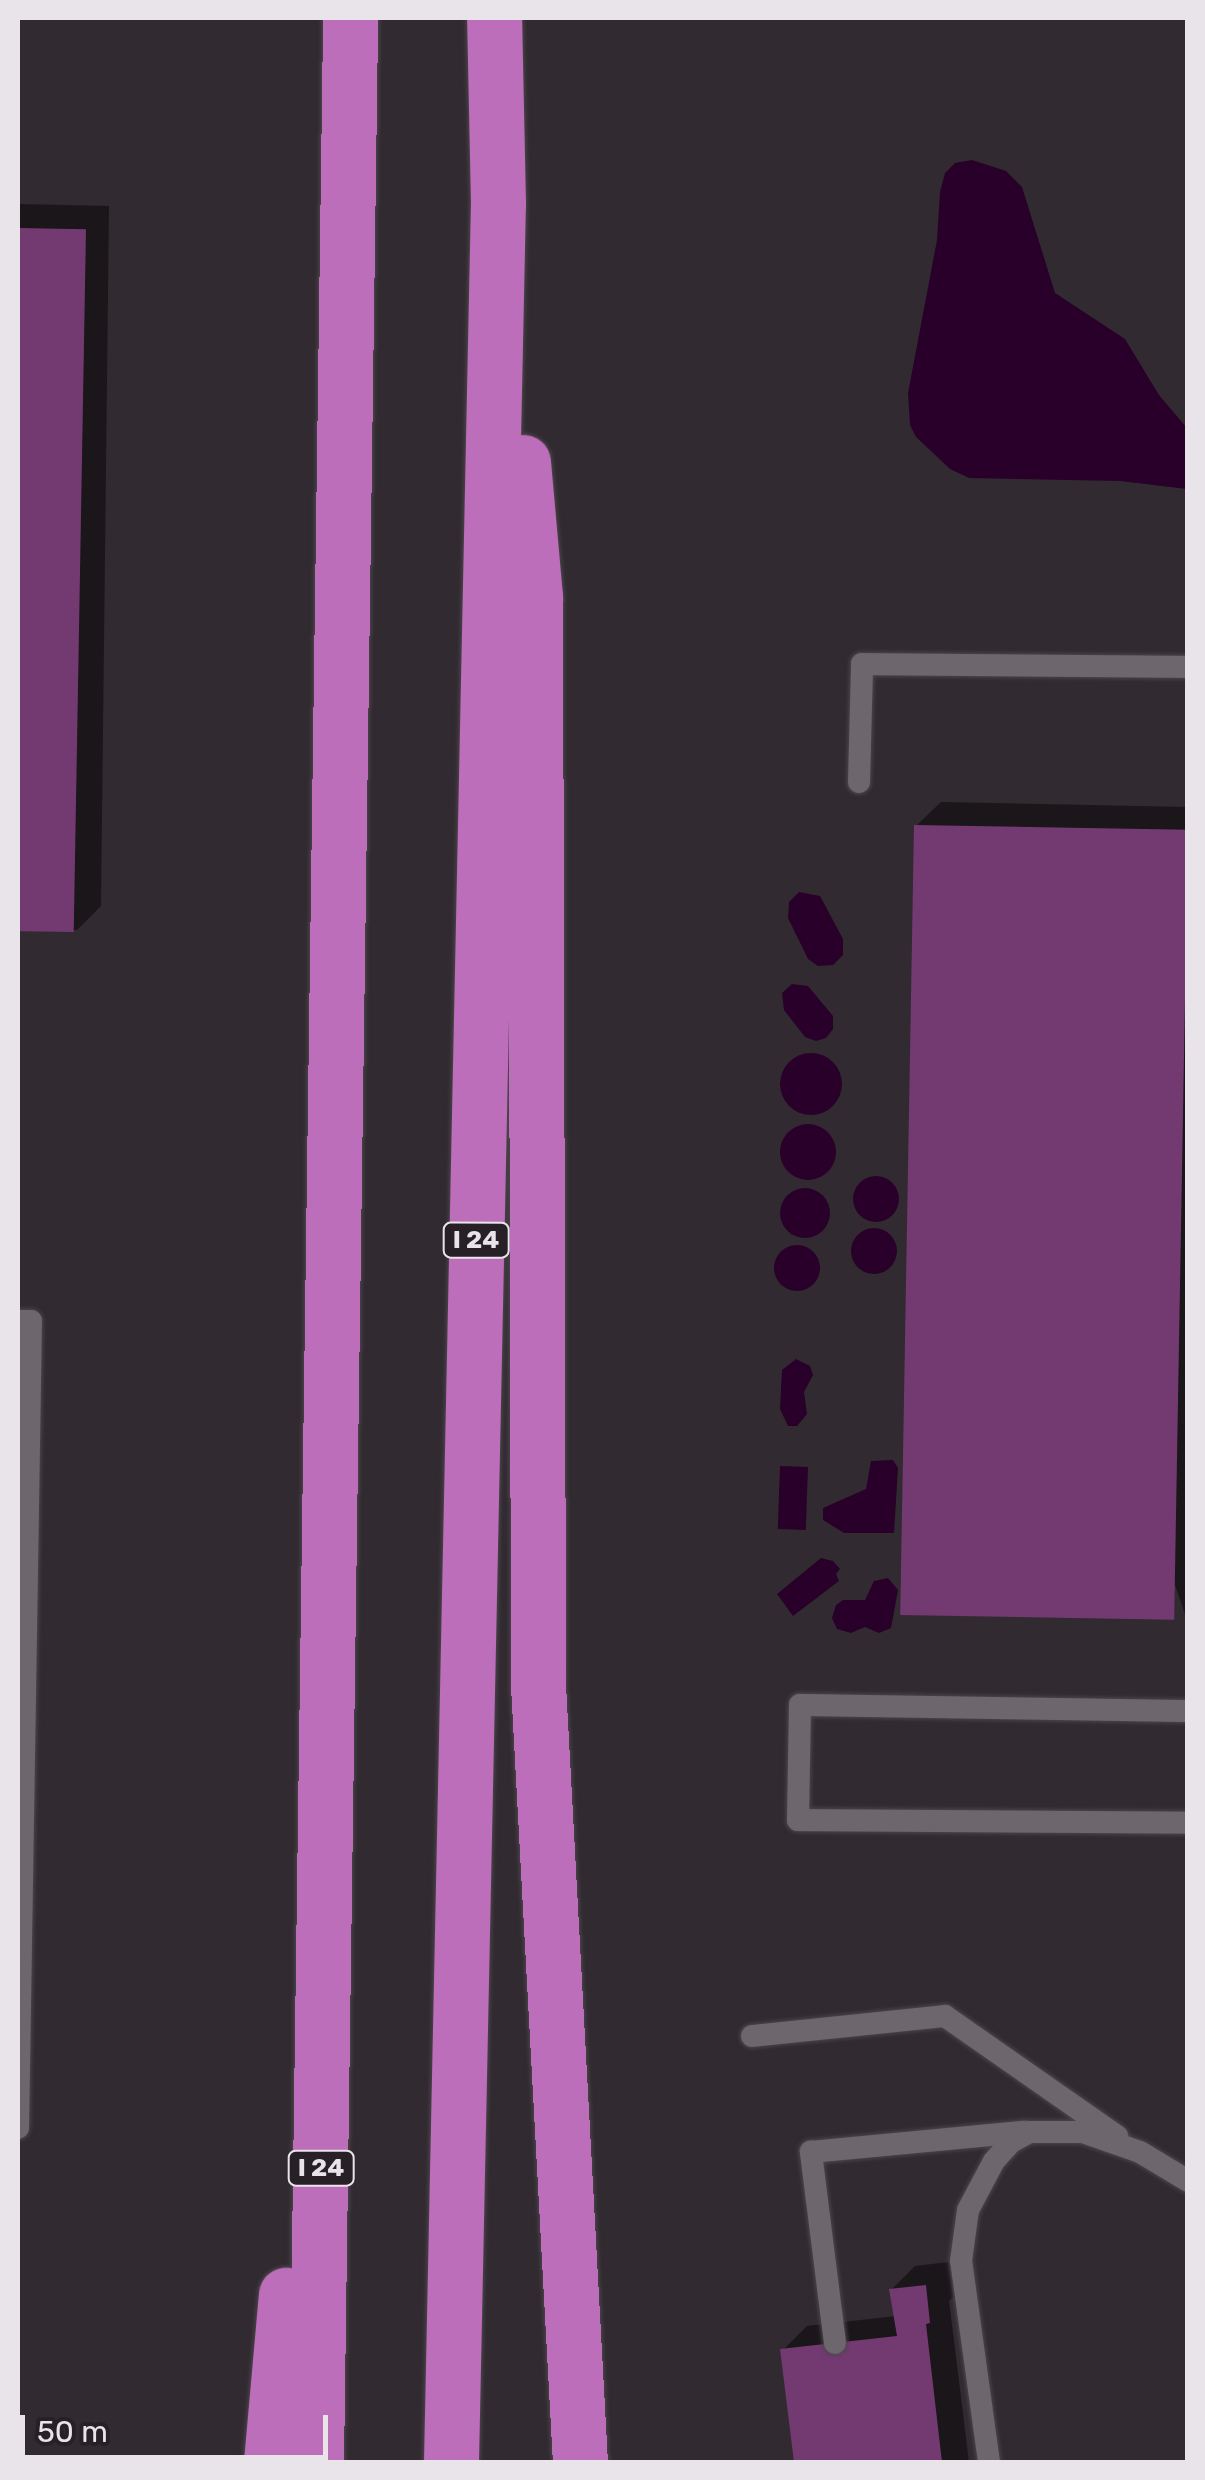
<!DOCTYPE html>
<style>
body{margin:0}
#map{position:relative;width:1205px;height:2480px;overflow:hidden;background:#312a31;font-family:Rubik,sans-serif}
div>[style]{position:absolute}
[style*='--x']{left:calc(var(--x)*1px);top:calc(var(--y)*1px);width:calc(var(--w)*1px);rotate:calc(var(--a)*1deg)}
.water>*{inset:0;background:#290029;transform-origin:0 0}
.round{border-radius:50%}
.shadow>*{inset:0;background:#0007}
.building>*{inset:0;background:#733a72;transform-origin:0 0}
.roads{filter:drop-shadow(0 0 2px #4b454b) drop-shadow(0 0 2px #4b454b)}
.service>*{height:22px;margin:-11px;padding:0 11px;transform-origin:11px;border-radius:11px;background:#6e666d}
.motorway>*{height:55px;margin:-27.5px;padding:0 27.5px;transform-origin:27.5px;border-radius:27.5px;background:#bd6eba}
span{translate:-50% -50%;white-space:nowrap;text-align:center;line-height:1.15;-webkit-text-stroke:10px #272027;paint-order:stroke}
.shield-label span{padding:2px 8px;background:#272027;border:2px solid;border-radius:8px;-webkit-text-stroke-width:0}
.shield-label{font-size:25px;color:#e9e4e9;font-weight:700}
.frame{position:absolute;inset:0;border:20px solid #e9e4e9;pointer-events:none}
.scale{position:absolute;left:20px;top:2415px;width:308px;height:45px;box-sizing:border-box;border:5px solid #e9e4e9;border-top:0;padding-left:12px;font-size:30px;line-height:35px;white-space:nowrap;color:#e9e4e9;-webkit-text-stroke:8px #272027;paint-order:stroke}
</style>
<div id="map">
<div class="water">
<i style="clip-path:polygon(972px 160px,1006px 171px,1022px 187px,1055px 293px,1125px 339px,1159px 395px,1187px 428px,1187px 489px,1120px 481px,969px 478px,950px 469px,916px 437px,910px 425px,908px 393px,937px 240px,940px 192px,945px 173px,955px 163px)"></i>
<i style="clip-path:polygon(799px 892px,820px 896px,843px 939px,843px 955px,833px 965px,818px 966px,808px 959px,788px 918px,789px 902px)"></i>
<i style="clip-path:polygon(792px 984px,808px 986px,833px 1016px,833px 1029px,826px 1038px,816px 1041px,805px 1037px,784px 1010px,782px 993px)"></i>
<i class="round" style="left:780px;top:1053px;width:62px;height:62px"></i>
<i class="round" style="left:780px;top:1124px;width:56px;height:56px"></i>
<i class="round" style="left:853px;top:1176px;width:46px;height:46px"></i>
<i class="round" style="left:780px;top:1188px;width:50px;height:50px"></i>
<i class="round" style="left:851px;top:1228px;width:46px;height:46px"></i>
<i class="round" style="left:774px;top:1245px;width:46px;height:46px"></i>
<i style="clip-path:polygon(796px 1359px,810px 1366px,813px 1375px,804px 1392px,807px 1414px,797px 1426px,788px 1426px,780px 1409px,782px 1370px)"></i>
<i style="clip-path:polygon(893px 1460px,898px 1468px,894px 1533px,844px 1533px,823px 1520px,823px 1508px,866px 1489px,871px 1461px)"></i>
<i style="left:780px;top:1466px;width:28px;height:63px;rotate:2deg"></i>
<i style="clip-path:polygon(821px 1558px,833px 1561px,840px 1569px,836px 1574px,839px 1581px,793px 1616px,777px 1594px)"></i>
<i style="clip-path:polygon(888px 1578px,898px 1590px,891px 1628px,879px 1633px,865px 1627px,851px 1633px,837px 1629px,832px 1618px,836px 1605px,843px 1600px,865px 1600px,874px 1581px)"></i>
</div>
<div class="shadow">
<i style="clip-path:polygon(18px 204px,109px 206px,101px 906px,77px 930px,18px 929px)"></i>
<i style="clip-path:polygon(941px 802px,1188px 807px,1188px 1623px,916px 826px)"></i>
<i style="clip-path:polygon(949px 2262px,953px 2297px,949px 2301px,969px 2462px,796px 2462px,783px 2350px,807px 2326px,896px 2316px,891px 2290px,915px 2266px)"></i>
</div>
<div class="building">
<i style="left:18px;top:228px;width:68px;height:703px;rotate:1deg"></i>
<i style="left:914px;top:825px;width:274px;height:790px;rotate:1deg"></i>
<i style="clip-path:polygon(926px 2285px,930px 2323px,926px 2324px,942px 2462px,794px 2462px,780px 2349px,897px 2336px,889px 2289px)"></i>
</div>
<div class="roads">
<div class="service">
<i style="--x:859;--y:782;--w:118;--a:-88.5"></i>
<i style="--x:862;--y:664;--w:326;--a:0.5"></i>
<i style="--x:18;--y:1321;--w:13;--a:0"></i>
<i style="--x:31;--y:1321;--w:807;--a:90.92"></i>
<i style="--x:1188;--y:1711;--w:388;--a:-179.1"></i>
<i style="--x:800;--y:1705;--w:115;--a:91"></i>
<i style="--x:798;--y:1820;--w:390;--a:0.4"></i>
<i style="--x:752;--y:2036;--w:194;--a:-5.9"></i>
<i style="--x:945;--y:2016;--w:210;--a:34.9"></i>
<i style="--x:835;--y:2343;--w:193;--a:-97.2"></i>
<i style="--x:811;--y:2152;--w:214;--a:-5.4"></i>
<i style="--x:989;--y:2462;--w:203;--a:-97.9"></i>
<i style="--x:961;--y:2261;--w:51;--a:-82.2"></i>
<i style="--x:968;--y:2210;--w:55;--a:-62"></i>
<i style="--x:994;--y:2161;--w:25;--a:-48"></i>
<i style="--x:1011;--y:2142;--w:21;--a:-28"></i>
<i style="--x:1030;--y:2132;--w:53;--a:0"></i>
<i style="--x:1083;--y:2132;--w:60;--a:19.3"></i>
<i style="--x:1140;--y:2152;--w:56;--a:31.1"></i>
</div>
<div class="motorway">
<i style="--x:523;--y:462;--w:136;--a:84.9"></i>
<i style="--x:535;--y:597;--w:1088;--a:89.84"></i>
<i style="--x:538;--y:1685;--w:778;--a:86.91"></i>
<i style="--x:271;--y:2462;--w:168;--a:-84.9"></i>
<i style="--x:316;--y:2462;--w:2444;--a:-89.2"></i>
<i style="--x:451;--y:2462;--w:2258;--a:-88.81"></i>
<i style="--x:498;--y:204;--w:186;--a:-91.2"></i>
</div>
</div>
<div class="shield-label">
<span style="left:476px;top:1240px">I 24</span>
<span style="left:321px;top:2168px">I 24</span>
</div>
<div class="frame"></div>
<div class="scale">50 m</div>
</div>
